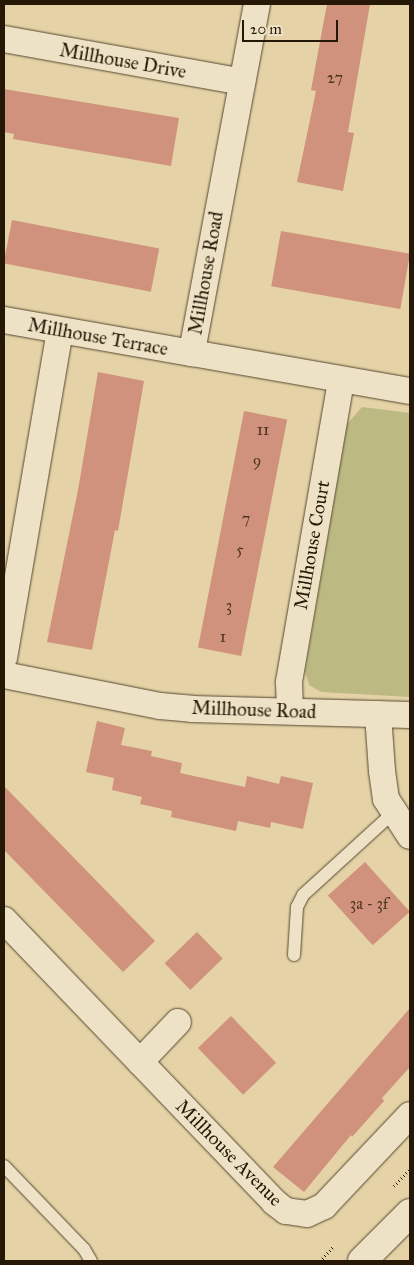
<!DOCTYPE html>
<style>
body{margin:0}
#map{position:relative;width:414px;height:1265px;overflow:hidden;background:#e5d3a7;font-family:"IM FELL Great Primer",serif}
div>[style]{position:absolute}
[style*='--x']{left:calc(var(--x)*1px);top:calc(var(--y)*1px);width:calc(var(--w)*1px);rotate:calc(var(--a)*1deg)}
.green>*{inset:0;background:#bcba82}
.building>*{inset:0;background:#d0927c;transform-origin:0 0}
.path>*{height:3px;margin-top:-1.5px;transform-origin:0;background:repeating-linear-gradient(90deg,#251807 0 1px,transparent 0 3.5px)}
.roads{filter:drop-shadow(0 0 1px #55472f) drop-shadow(0 0 1px #55472f)}
.service>*{height:12px;margin:-6px;padding:0 6px;transform-origin:6px;border-radius:6px;background:#eee2c6}
.minor>*{height:26px;margin:-13px;padding:0 13px;transform-origin:13px;border-radius:13px;background:#eee2c6}
.secondary>*{height:28px;margin:-14px;padding:0 14px;transform-origin:14px;border-radius:14px;background:#eee2c6}
span{translate:-50% -50%;white-space:nowrap;text-align:center;line-height:1.15;-webkit-text-stroke:4px #eee2c6;paint-order:stroke}
.number-label{font-size:16px;color:#503624}
.number-label span{-webkit-text-stroke-width:0}
.street-label{font-size:19px;color:#251807}
.frame{position:absolute;inset:0;border:5px solid #251807;pointer-events:none}
.scale{position:absolute;left:242px;top:20px;width:96px;height:22px;box-sizing:border-box;border:2px solid #251807;border-top:0;padding-left:6px;font-size:15px;line-height:18px;white-space:nowrap;color:#251807;-webkit-text-stroke:4px #eee2c6;paint-order:stroke}
</style>
<div id="map">
<div class="green">
<i style="clip-path:polygon(362px 407px,410px 413px,410px 697px,321px 692px,309px 685px,305px 672px,347px 424px)"></i>
</div>
<div class="building">
<i style="clip-path:polygon(327px 4px,370px 4px,348px 132px,354px 133px,343px 191px,297px 182px,316px 91px,311px 90px)"></i>
<i style="clip-path:polygon(4px 89px,179px 118px,171px 166px,13px 139px,14px 134px,4px 132px)"></i>
<i style="left:12px;top:220px;width:150px;height:44px;rotate:11deg"></i>
<i style="left:281px;top:231px;width:131px;height:56px;rotate:10deg"></i>
<i style="clip-path:polygon(98px 372px,144px 381px,118px 531px,115px 530px,92px 650px,47px 642px,78px 490px)"></i>
<i style="left:244px;top:411px;width:44px;height:241px;rotate:11deg"></i>
<i style="clip-path:polygon(97px 721px,125px 728px,121px 745px,152px 751px,151px 756px,182px 763px,180px 773px,245px 787px,247px 776px,279px 784px,281px 776px,313px 783px,303px 829px,271px 822px,270px 828px,238px 821px,236px 831px,171px 817px,172px 811px,140px 804px,142px 797px,112px 790px,114px 778px,86px 772px)"></i>
<i style="clip-path:polygon(4px 786px,155px 941px,123px 972px,4px 850px)"></i>
<i style="left:365px;top:862px;width:67px;height:50px;rotate:48deg"></i>
<i style="left:197px;top:932px;width:37px;height:45px;rotate:46deg"></i>
<i style="clip-path:polygon(410px 1008px,410px 1067px,382px 1098px,384px 1101px,352px 1137px,351px 1135px,304px 1192px,273px 1167px)"></i>
<i style="left:231px;top:1016px;width:65px;height:46px;rotate:46deg"></i>
</div>
<div class="path">
<i style="--x:394;--y:1186;--w:23;--a:-47"></i>
<i style="--x:320;--y:1261;--w:19;--a:-47"></i>
</div>
<div class="roads">
<div class="service">
<i style="--x:294;--y:955;--w:48;--a:-86.4"></i>
<i style="--x:297;--y:907;--w:13;--a:-63"></i>
<i style="--x:303;--y:895;--w:123;--a:-42.4"></i>
<i style="--x:4;--y:1166;--w:115;--a:46.1"></i>
<i style="--x:84;--y:1249;--w:14;--a:60"></i>
</div>
<div class="minor">
<i style="--x:257;--y:4;--w:355;--a:100.6"></i>
<i style="--x:192;--y:353;--w:221;--a:9.9"></i>
<i style="--x:4;--y:39;--w:242;--a:10.2"></i>
<i style="--x:4;--y:320;--w:191;--a:10"></i>
<i style="--x:4;--y:658;--w:332;--a:-80.3"></i>
<i style="--x:4;--y:675;--w:159;--a:11.2"></i>
<i style="--x:160;--y:706;--w:32;--a:5"></i>
<i style="--x:192;--y:709;--w:218;--a:1.6"></i>
<i style="--x:290;--y:711;--w:29;--a:-92"></i>
<i style="--x:289;--y:682;--w:306;--a:-80.2"></i>
<i style="--x:378;--y:714;--w:57;--a:86"></i>
<i style="--x:382;--y:771;--w:28;--a:82"></i>
<i style="--x:386;--y:799;--w:44;--a:57"></i>
<i style="--x:4;--y:920;--w:390;--a:46.2"></i>
<i style="--x:274;--y:1202;--w:15;--a:37"></i>
<i style="--x:286;--y:1211;--w:21;--a:8"></i>
<i style="--x:307;--y:1214;--w:19;--a:-25"></i>
<i style="--x:324;--y:1206;--w:125;--a:-46.6"></i>
<i style="--x:140;--y:1062;--w:55;--a:-46.5"></i>
</div>
<div class="secondary">
<i style="--x:362;--y:1261;--w:68;--a:-45"></i>
</div>
</div>
<div class="number-label">
<span style="left:335px;top:78px">27</span>
<span style="left:263px;top:430px">11</span>
<span style="left:257px;top:461px">9</span>
<span style="left:246px;top:519px">7</span>
<span style="left:240px;top:550px">5</span>
<span style="left:229px;top:606px">3</span>
<span style="left:223px;top:637px">1</span>
<span style="left:369px;top:904px">3a - 3f</span>
</div>
<div class="street-label">
<span style="left:123px;top:61px;rotate:10deg">Millhouse Drive</span>
<span style="left:206px;top:273px;rotate:-80deg">Millhouse Road</span>
<span style="left:98px;top:337px;rotate:10deg">Millhouse Terrace</span>
<span style="left:312px;top:545px;rotate:-80deg">Millhouse Court</span>
<span style="left:254px;top:710px;rotate:2deg">Millhouse Road</span>
<span style="left:229px;top:1153px;rotate:45deg">Millhouse Avenue</span>
</div>
<div class="frame"></div>
<div class="scale">20 m</div>
</div>
